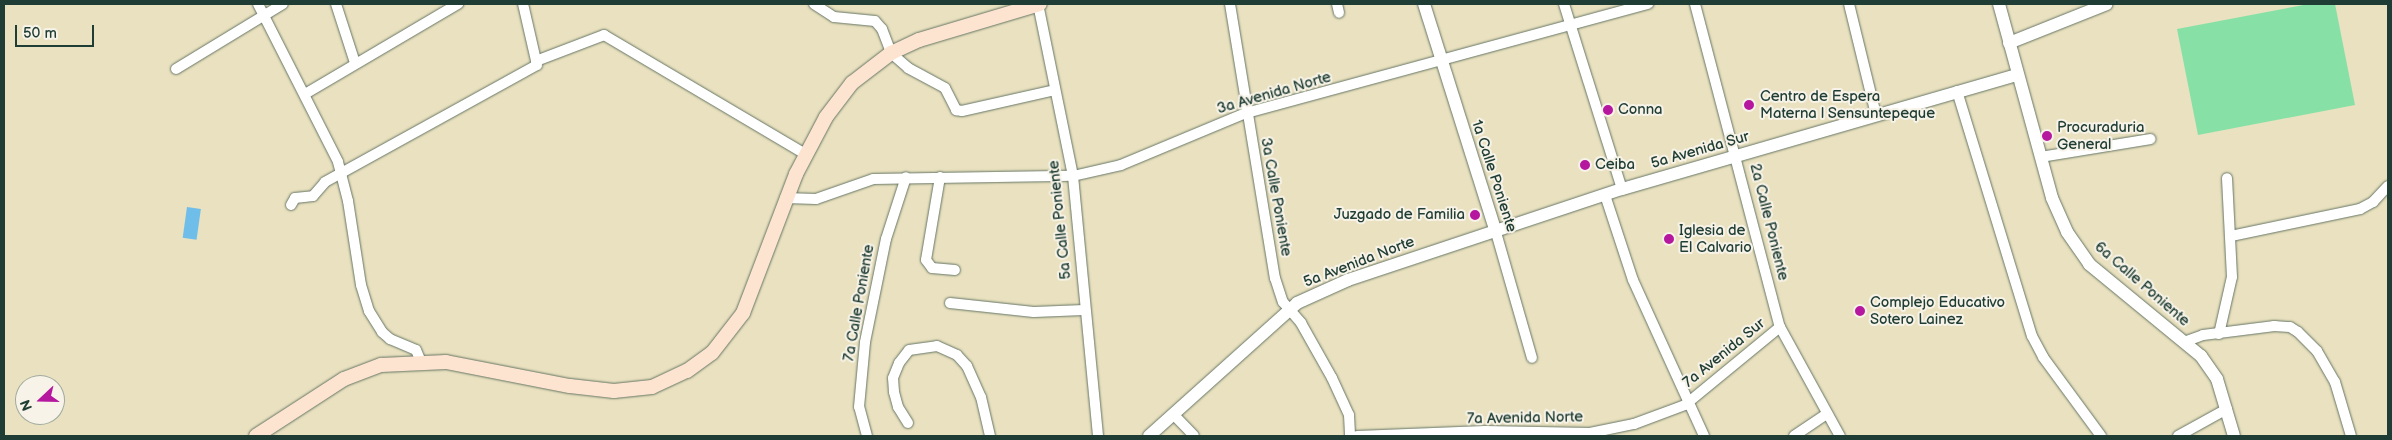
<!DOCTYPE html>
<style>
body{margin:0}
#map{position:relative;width:2392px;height:440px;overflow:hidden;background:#e9e1bf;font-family:"Balsamiq Sans",sans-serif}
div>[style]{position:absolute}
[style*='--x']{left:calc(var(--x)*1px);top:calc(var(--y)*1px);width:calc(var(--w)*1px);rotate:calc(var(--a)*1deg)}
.green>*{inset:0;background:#87e1a7}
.water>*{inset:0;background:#6fbeea;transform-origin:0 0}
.roads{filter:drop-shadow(0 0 1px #667665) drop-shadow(0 0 1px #667665)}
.minor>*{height:10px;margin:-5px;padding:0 5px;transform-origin:5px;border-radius:5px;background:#fff}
.tertiary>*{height:12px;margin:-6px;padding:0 6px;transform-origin:6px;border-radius:6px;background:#fff}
.secondary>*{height:14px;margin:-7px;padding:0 7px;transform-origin:7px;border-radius:7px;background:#fde4d0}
.dots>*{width:14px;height:14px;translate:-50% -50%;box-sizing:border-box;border:2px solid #f7f3e8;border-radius:50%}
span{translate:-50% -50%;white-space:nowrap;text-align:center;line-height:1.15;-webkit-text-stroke:4px #f7f3e8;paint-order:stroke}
.street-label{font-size:15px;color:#1f3d34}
.poi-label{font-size:15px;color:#1f3d34}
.left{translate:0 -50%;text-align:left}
.right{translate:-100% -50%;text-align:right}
.frame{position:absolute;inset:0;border:5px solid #1f3d34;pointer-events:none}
.north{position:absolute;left:15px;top:375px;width:50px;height:50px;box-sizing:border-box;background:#f7f3e8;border:1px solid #a1aaa0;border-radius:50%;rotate:249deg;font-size:14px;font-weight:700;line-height:20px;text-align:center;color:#1f3d34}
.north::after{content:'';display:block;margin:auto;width:18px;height:22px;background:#b5179e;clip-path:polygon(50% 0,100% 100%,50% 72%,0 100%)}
.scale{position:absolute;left:15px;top:25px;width:79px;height:22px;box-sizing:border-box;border:2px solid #1f3d34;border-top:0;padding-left:6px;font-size:15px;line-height:18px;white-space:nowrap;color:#1f3d34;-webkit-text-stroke:4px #f7f3e8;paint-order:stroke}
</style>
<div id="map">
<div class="green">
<i style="clip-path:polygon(2309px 4px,2335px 4px,2355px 105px,2198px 135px,2177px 29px)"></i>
</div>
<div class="water">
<i style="left:187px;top:207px;width:14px;height:31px;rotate:8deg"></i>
</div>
<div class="roads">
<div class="minor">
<i style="--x:258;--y:4;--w:177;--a:63.1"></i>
<i style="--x:338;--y:162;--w:40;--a:75.6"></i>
<i style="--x:348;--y:201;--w:85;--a:81.2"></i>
<i style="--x:361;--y:285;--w:27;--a:73"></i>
<i style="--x:369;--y:311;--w:25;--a:58"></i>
<i style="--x:382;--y:332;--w:11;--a:41"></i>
<i style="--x:390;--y:339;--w:28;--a:23"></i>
<i style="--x:416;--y:350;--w:13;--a:67"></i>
<i style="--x:336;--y:4;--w:62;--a:72.1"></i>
<i style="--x:814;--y:4;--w:24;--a:33"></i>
<i style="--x:834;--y:17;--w:41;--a:5.6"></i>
<i style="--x:875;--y:21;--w:11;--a:49"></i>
<i style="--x:882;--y:29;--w:26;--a:69"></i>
<i style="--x:891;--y:53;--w:23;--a:41"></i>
<i style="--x:908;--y:68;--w:42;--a:28.4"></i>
<i style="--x:945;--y:88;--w:25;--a:63"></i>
<i style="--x:956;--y:110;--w:6;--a:9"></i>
<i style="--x:962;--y:111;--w:95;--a:-12.7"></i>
<i style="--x:1038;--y:4;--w:176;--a:78.5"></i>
<i style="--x:1073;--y:176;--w:261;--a:84.5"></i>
<i style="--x:1230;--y:4;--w:278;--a:80.7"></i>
<i style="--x:1275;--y:278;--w:25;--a:72"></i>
<i style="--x:1283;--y:302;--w:28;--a:49"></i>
<i style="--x:1301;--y:323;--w:63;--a:60.6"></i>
<i style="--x:1332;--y:378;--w:41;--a:65.3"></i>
<i style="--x:1349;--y:415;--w:21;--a:87"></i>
<i style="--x:1337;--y:4;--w:9;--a:77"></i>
<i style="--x:1564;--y:4;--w:194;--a:72.6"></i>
<i style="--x:1695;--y:4;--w:334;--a:75.3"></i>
<i style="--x:1780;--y:327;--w:124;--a:61.2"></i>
<i style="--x:1849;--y:4;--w:114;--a:76.3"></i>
<i style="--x:536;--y:61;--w:73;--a:-20.9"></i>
<i style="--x:604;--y:35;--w:234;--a:30.6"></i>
<i style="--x:176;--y:69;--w:125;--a:-31.3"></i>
<i style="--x:1957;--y:91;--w:256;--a:73"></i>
<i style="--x:2032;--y:336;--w:24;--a:62"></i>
<i style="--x:2043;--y:357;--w:98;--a:53.7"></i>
<i style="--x:305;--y:94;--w:178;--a:-30.5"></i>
<i style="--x:2041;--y:157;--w:111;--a:-9.3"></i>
<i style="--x:940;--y:177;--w:84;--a:99.6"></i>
<i style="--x:926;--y:260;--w:10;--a:53"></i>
<i style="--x:932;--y:268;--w:23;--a:5"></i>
<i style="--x:1605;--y:195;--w:89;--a:71.8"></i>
<i style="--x:1633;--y:280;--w:171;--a:65.5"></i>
<i style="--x:785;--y:198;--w:31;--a:2"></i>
<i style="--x:816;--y:199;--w:60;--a:-19.3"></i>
<i style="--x:873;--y:179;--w:200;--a:-0.9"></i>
<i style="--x:1073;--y:176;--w:49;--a:-12.9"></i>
<i style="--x:1121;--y:165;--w:135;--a:-22.6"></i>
<i style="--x:1246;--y:113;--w:417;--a:-15.2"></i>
<i style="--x:291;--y:205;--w:8;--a:-60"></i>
<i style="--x:295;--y:198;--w:18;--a:-6"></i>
<i style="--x:313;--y:196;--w:18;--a:-49"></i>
<i style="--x:325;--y:182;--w:242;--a:-28.9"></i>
<i style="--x:537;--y:65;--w:63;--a:-102.9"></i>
<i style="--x:1495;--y:229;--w:134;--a:74"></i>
<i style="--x:2231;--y:236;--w:132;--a:-11.8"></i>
<i style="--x:2360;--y:209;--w:15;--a:-28"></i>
<i style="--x:2373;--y:202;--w:22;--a:-47"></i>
<i style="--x:950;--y:303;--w:84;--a:6.1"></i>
<i style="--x:1034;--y:312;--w:50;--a:-2.3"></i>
<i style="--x:2219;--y:334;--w:58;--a:-77.2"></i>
<i style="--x:2232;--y:277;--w:99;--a:-92.9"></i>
<i style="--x:2184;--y:342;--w:20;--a:-20"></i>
<i style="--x:2203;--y:335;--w:72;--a:-7.2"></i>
<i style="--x:2274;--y:326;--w:16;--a:4"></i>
<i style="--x:2290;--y:327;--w:9;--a:32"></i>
<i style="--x:2298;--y:332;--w:27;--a:45"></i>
<i style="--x:2317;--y:351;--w:36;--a:60"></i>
<i style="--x:2335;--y:382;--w:56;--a:73.5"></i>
<i style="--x:1173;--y:414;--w:30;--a:46"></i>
<i style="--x:908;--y:423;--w:19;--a:-122"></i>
<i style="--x:898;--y:407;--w:16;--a:-105"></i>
<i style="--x:894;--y:392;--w:14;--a:-94"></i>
<i style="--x:893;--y:378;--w:16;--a:-68"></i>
<i style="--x:899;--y:363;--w:16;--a:-52"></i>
<i style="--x:909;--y:350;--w:28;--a:-8"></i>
<i style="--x:937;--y:346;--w:22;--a:24"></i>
<i style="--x:957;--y:355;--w:15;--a:48"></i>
<i style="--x:967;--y:366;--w:34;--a:66"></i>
<i style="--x:981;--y:397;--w:40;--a:77"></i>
<i style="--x:867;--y:436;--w:30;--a:-105"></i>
<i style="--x:859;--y:407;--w:65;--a:-84.7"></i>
<i style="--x:865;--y:342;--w:105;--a:-78.5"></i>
<i style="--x:886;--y:239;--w:65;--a:-72.1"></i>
<i style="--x:1357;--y:436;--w:128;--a:-2.2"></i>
<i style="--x:1485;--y:431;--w:105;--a:1.1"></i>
<i style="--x:1590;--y:433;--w:45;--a:-11.6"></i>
<i style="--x:1634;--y:424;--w:54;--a:-20.4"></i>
<i style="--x:1685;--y:405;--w:123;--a:-39.4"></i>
<i style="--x:1794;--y:436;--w:40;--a:-34"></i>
<i style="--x:2178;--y:436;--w:56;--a:-28.9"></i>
</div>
<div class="tertiary">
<i style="--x:1424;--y:4;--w:236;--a:72.5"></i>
<i style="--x:1999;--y:4;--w:201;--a:74.7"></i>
<i style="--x:2052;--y:198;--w:37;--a:66"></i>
<i style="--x:2067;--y:232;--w:39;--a:55"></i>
<i style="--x:2089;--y:264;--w:145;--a:39.4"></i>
<i style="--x:2201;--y:356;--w:28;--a:55"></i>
<i style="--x:2217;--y:379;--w:59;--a:73.4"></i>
<i style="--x:2009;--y:43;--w:105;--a:-21.7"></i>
<i style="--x:1149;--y:436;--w:199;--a:-41.9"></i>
<i style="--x:1297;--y:303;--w:56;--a:-24.3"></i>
<i style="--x:1348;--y:280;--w:289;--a:-18.4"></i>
<i style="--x:1622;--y:189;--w:411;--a:-16.1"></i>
</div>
<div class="secondary">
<i style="--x:256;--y:436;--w:105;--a:-32.9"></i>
<i style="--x:344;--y:379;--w:40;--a:-21"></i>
<i style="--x:381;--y:365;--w:65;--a:-2.6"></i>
<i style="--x:446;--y:362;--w:126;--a:11"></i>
<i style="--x:570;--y:386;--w:44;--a:6.5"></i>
<i style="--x:614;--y:391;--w:38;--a:-6"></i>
<i style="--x:652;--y:387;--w:38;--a:-25"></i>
<i style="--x:687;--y:371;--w:31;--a:-36"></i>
<i style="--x:712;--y:353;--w:51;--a:-52.2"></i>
<i style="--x:743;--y:313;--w:149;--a:-69.1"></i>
<i style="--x:796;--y:174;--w:64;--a:-62.2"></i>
<i style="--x:826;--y:117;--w:43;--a:-52.6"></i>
<i style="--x:852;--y:83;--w:49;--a:-37.6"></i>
<i style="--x:891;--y:53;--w:31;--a:-25"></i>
<i style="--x:919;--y:40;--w:126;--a:-16.6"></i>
</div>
</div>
<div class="dots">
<i style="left:1749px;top:105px;background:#b5179e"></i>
<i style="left:1608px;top:110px;background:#b5179e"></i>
<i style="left:2047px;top:136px;background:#b5179e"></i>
<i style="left:1585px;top:165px;background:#b5179e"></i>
<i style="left:1475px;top:215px;background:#b5179e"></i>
<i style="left:1669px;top:239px;background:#b5179e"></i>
<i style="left:1860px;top:311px;background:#b5179e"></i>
</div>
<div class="street-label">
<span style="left:1274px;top:93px;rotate:-16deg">3a Avenida Norte</span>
<span style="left:1700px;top:150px;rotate:-16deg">5a Avenida Sur</span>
<span style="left:1494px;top:176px;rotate:72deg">1a Calle Poniente</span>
<span style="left:1276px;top:197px;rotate:80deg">3a Calle Poniente</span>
<span style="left:1060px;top:220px;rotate:-96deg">5a Calle Poniente</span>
<span style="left:1769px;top:222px;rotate:76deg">2a Calle Poniente</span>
<span style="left:1359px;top:262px;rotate:-21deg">5a Avenida Norte</span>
<span style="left:2142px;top:284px;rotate:41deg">6a Calle Poniente</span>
<span style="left:859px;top:303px;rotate:-80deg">7a Calle Poniente</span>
<span style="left:1724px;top:353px;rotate:-39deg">7a Avenida Sur</span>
<span style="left:1525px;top:418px;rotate:-1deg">7a Avenida Norte</span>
</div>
<div class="poi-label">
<span class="left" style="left:1760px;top:105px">Centro de Espera<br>Materna | Sensuntepeque</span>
<span class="left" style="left:1618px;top:110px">Conna</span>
<span class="left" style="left:2057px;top:136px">Procuraduria<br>General</span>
<span class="left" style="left:1595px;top:165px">Ceiba</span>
<span class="right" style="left:1465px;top:215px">Juzgado de Familia</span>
<span class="left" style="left:1679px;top:239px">Iglesia de<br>El Calvario</span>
<span class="left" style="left:1870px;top:311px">Complejo Educativo<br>Sotero Lainez</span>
</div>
<div class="frame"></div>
<div class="north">N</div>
<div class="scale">50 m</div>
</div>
